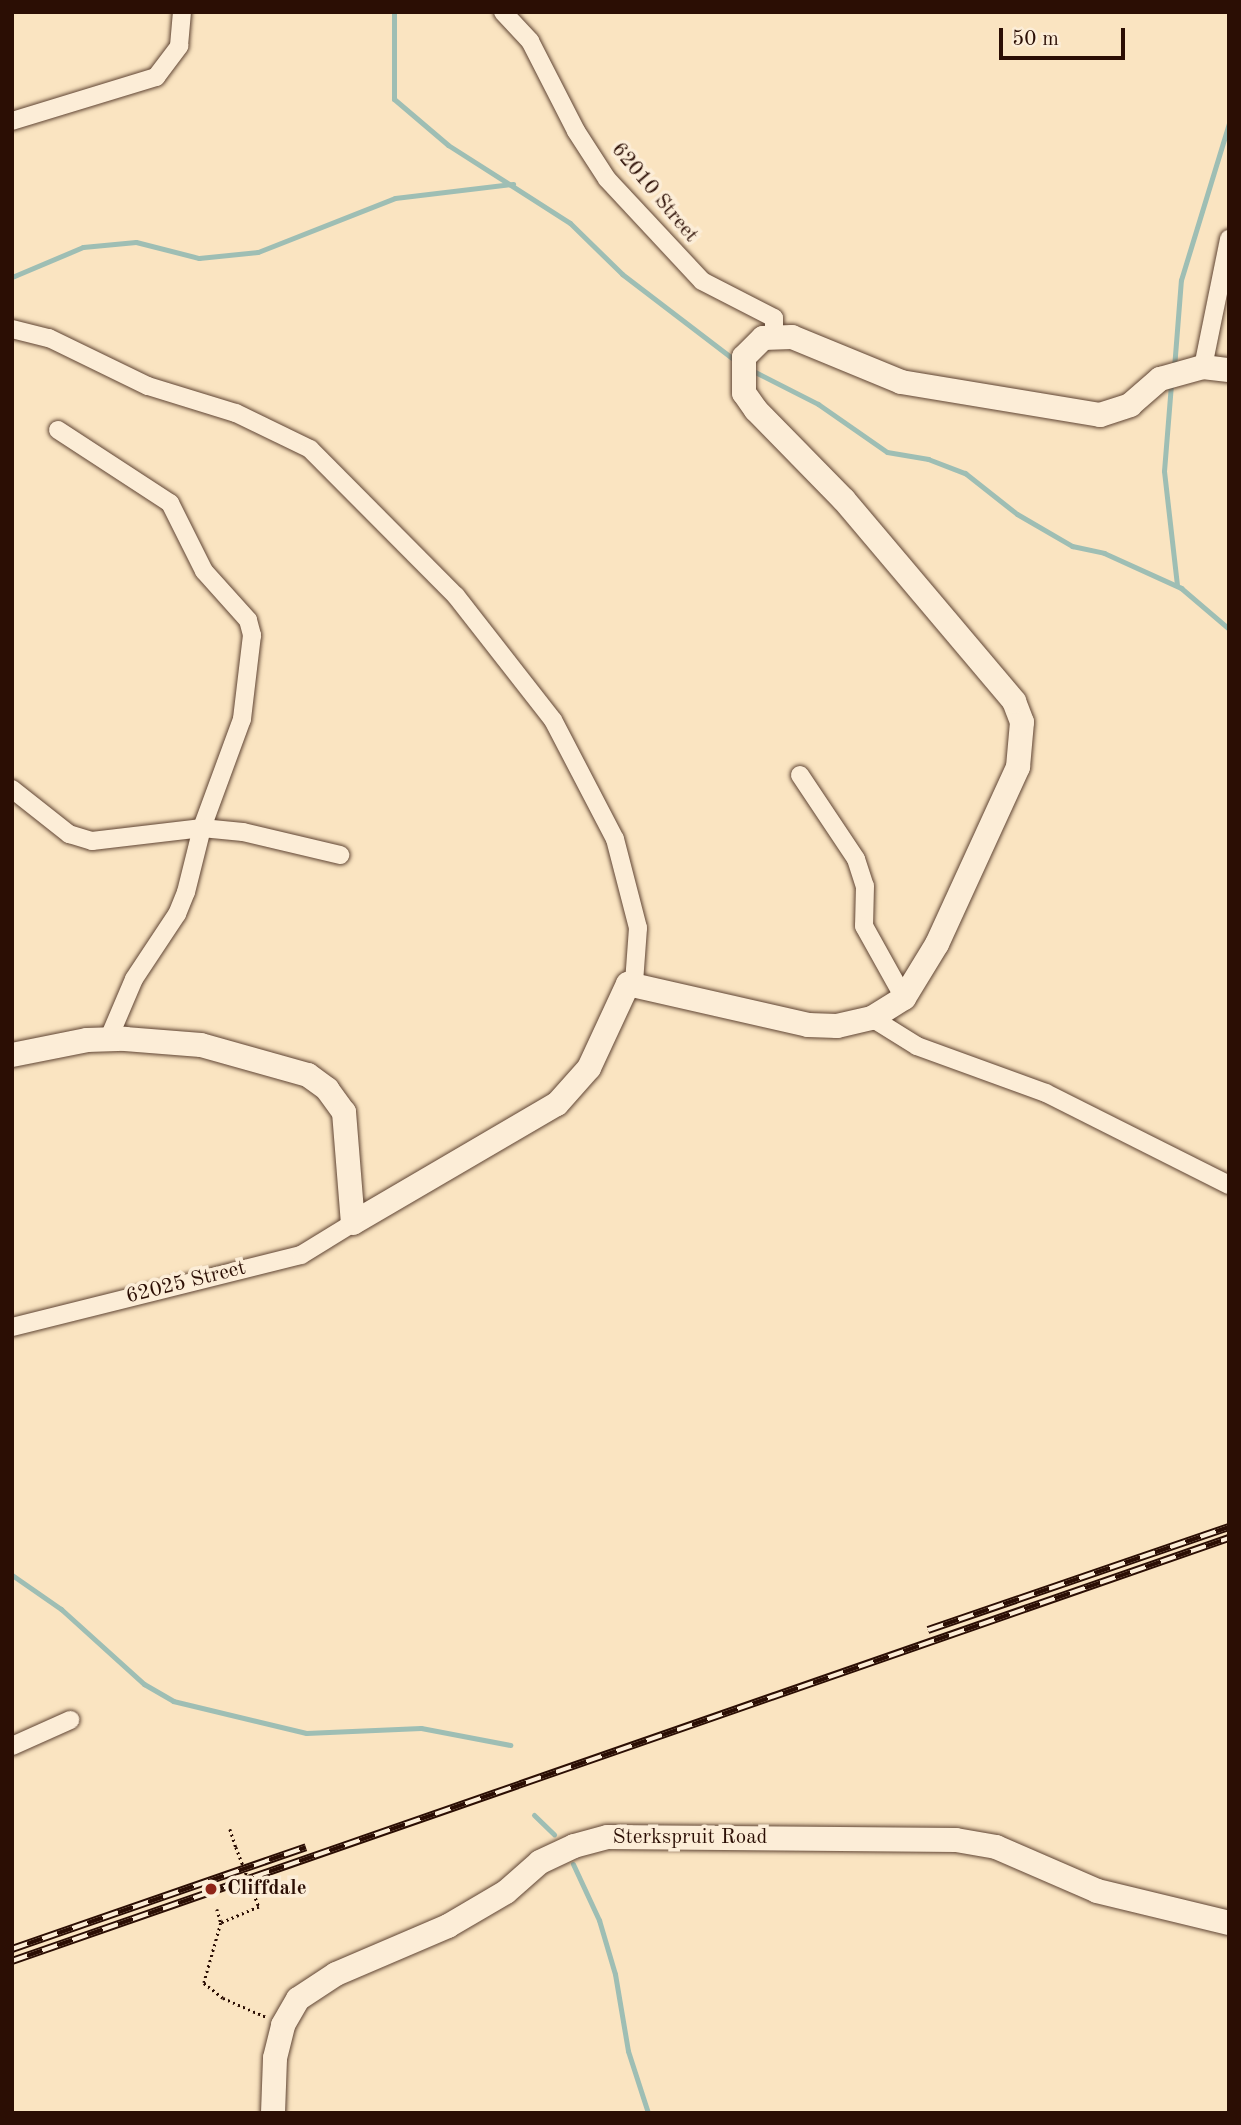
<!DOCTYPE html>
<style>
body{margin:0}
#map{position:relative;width:1241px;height:2125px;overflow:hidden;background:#fae4c1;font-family:"Old Standard TT",serif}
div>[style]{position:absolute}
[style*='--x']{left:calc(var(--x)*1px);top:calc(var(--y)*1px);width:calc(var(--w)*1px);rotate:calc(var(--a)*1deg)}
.stream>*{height:5px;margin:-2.5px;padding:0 2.5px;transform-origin:2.5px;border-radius:2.5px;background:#9ebeb4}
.path>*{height:2.5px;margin-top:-1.25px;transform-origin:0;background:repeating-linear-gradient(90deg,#2b0e04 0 2px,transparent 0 5.5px)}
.roads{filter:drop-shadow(0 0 2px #5f4433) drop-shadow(0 0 2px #5f4433)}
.street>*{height:18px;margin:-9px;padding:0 9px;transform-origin:9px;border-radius:9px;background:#fcedd7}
.secondary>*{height:24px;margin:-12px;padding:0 12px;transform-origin:12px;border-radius:12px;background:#fcedd7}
.rail>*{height:8px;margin-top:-4px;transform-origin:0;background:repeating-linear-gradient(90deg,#fcedd7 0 16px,#2b0e04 0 32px);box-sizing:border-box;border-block:2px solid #2b0e04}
.path-bridge>*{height:2.5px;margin-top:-1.25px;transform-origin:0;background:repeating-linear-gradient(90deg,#2b0e04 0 2px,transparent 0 5.5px)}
.dots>*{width:19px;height:19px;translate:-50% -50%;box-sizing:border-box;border:4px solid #fcedd7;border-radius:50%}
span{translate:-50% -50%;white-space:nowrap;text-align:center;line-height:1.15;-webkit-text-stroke:7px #fcedd7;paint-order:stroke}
.street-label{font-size:21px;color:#2b0e04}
.poi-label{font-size:21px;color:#2b0e04;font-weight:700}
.left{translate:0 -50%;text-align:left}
.frame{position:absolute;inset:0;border:14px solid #2b0e04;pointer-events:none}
.scale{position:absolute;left:999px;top:28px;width:126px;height:32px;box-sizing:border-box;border:4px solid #2b0e04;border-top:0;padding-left:9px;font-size:21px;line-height:24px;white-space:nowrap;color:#2b0e04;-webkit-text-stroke:5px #fcedd7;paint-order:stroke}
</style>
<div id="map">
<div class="stream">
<i style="--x:394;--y:12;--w:87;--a:90"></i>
<i style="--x:394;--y:99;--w:71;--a:40.4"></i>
<i style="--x:448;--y:145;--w:145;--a:32.6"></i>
<i style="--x:570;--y:223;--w:73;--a:44.4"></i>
<i style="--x:622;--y:274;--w:138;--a:37.4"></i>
<i style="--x:12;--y:277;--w:77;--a:-22.9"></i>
<i style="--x:83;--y:247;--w:53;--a:-5.4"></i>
<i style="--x:136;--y:242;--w:65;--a:14.3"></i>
<i style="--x:199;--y:258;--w:59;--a:-5.8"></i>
<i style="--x:258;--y:252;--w:147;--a:-21.5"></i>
<i style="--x:395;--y:198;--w:119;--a:-6.8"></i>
<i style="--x:1174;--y:368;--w:88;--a:-85.5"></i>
<i style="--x:1181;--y:280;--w:164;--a:-73"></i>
<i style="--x:755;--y:372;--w:71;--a:26.9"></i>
<i style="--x:818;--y:404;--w:84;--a:34.8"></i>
<i style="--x:887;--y:452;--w:42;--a:9.7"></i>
<i style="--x:928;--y:459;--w:40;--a:21"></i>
<i style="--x:965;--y:473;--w:66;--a:38.3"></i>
<i style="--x:1017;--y:514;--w:64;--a:30.2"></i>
<i style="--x:1072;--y:546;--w:33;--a:12"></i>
<i style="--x:1104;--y:553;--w:85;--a:24.4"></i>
<i style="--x:1181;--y:588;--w:63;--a:40.5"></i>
<i style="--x:1171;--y:384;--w:87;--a:94.6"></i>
<i style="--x:1164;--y:471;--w:115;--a:83.5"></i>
<i style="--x:12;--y:1575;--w:60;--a:34.8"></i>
<i style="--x:61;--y:1609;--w:112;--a:42.1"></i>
<i style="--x:144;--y:1684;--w:34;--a:30"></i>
<i style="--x:173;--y:1701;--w:137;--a:13.5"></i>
<i style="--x:306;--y:1733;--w:115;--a:-2.5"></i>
<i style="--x:421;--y:1728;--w:91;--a:10.8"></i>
<i style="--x:534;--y:1815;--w:28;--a:44"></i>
<i style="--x:573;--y:1864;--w:62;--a:65.1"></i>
<i style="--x:599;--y:1920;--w:56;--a:73.5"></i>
<i style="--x:615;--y:1974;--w:78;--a:80.4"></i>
<i style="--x:628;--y:2051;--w:65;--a:72.1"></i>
</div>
<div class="path">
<i style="--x:230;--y:1829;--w:19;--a:72"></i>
<i style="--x:259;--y:1907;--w:41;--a:157.2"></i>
<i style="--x:221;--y:1923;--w:62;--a:105.8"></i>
<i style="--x:204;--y:1983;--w:24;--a:38"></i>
<i style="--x:223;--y:1998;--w:47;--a:23.8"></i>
<i style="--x:217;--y:1909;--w:15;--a:74"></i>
</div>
<div class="roads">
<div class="street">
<i style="--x:503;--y:12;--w:40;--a:47"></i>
<i style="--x:530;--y:41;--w:101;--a:62.9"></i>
<i style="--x:576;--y:131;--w:57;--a:57.1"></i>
<i style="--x:607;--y:179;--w:139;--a:47"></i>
<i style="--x:702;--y:281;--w:81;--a:27.2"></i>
<i style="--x:774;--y:318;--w:17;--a:90"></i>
<i style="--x:12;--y:121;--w:151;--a:-17"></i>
<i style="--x:156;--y:77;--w:39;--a:-53"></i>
<i style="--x:179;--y:46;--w:34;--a:-85"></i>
<i style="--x:12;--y:329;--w:38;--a:14"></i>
<i style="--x:49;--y:338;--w:110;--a:25.9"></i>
<i style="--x:148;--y:386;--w:92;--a:17.1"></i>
<i style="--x:236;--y:413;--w:82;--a:25.9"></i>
<i style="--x:310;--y:449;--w:207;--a:45.2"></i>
<i style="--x:456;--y:596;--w:157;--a:52"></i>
<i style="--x:553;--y:720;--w:134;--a:62.5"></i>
<i style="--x:615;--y:839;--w:92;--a:75.5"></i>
<i style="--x:638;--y:928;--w:55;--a:94.2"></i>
<i style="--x:1203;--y:367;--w:131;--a:-78.5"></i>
<i style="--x:58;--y:430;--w:134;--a:33.1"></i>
<i style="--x:170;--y:503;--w:76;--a:63.4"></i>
<i style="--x:204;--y:571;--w:66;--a:48.1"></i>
<i style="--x:248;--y:620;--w:16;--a:75"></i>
<i style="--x:252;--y:635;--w:85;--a:96.8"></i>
<i style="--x:242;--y:719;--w:116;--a:110.2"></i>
<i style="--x:202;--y:828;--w:66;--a:104"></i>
<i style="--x:186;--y:892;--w:24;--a:112"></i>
<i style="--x:177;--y:914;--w:78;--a:123.5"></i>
<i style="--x:134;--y:979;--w:66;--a:113.1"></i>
<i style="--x:800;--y:775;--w:101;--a:56.3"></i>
<i style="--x:856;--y:859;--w:28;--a:72"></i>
<i style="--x:865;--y:886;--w:40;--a:91.4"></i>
<i style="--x:864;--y:926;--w:82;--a:60.9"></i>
<i style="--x:12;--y:789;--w:73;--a:38.3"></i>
<i style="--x:69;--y:834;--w:24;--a:17"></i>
<i style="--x:92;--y:841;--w:111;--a:-6.7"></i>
<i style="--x:202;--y:828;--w:41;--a:5.6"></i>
<i style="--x:243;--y:832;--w:100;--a:13.3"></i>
<i style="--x:872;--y:1018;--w:53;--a:31.9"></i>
<i style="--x:917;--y:1046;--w:137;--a:20"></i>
<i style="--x:1046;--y:1093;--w:205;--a:26.7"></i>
<i style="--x:12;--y:1327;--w:298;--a:-14"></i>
<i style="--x:301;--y:1255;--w:61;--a:-31.6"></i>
<i style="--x:12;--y:1746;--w:64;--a:-24.1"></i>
</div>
<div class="secondary">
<i style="--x:12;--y:1055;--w:76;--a:-11.3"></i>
<i style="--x:87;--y:1040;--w:38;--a:-2"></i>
<i style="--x:125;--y:1039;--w:76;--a:4.5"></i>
<i style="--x:201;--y:1045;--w:111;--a:15.7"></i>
<i style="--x:308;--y:1075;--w:24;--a:36"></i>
<i style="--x:327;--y:1089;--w:29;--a:54"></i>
<i style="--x:344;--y:1112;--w:111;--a:85.4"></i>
<i style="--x:353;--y:1223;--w:236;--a:-30.3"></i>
<i style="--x:557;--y:1104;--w:48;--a:-48.4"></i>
<i style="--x:589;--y:1068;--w:93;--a:-65.1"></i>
<i style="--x:628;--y:984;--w:185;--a:12.8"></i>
<i style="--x:808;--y:1025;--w:29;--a:2"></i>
<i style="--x:837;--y:1026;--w:36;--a:-13"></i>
<i style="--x:872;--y:1018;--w:38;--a:-32"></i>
<i style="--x:904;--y:998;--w:63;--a:-58.6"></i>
<i style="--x:937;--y:944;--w:195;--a:-65.4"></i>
<i style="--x:1018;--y:767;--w:45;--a:-84.9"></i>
<i style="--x:1022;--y:722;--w:22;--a:-111"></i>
<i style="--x:1014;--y:701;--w:263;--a:-130.2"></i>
<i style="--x:844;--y:500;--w:126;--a:-134.4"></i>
<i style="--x:756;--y:410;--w:21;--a:-125"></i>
<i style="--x:744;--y:393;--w:36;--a:-90"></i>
<i style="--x:744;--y:357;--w:27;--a:-45"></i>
<i style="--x:763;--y:338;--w:29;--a:-2"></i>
<i style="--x:792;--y:337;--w:118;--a:22.4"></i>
<i style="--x:901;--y:382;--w:202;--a:9.4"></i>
<i style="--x:1100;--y:415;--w:32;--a:-18"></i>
<i style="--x:1130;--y:405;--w:40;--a:-41"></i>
<i style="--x:1160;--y:379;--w:45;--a:-15.6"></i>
<i style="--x:1203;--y:367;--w:26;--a:7"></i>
<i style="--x:273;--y:2113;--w:55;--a:-87.9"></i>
<i style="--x:275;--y:2058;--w:34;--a:-76"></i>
<i style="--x:283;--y:2025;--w:30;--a:-60"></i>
<i style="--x:298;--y:1999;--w:45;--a:-33.3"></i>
<i style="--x:336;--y:1974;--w:122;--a:-23.2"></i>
<i style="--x:448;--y:1926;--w:67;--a:-30.4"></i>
<i style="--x:506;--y:1892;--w:45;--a:-41.4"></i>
<i style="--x:540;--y:1862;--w:38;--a:-25"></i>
<i style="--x:574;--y:1846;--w:35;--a:-15"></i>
<i style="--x:608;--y:1837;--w:348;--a:0.5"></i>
<i style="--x:956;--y:1840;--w:41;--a:9.9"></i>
<i style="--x:996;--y:1847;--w:110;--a:23.5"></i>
<i style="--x:1097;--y:1891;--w:136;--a:13.6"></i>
</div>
</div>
<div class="rail">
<i style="--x:928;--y:1630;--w:318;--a:-18.9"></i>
<i style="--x:12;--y:1949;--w:311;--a:-19.1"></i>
<i style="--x:12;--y:1961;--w:1288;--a:-19.17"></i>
</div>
<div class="path-bridge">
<i style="--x:236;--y:1847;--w:64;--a:69"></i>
</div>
<div class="dots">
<i style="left:211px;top:1889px;background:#8f2418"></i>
</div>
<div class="street-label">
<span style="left:654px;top:193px;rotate:50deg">62010 Street</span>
<span style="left:186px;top:1283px;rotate:-14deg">62025 Street</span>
<span style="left:690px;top:1838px">Sterkspruit Road</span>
</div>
<div class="poi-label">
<span class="left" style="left:227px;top:1889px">Cliffdale</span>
</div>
<div class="frame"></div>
<div class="scale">50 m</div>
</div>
